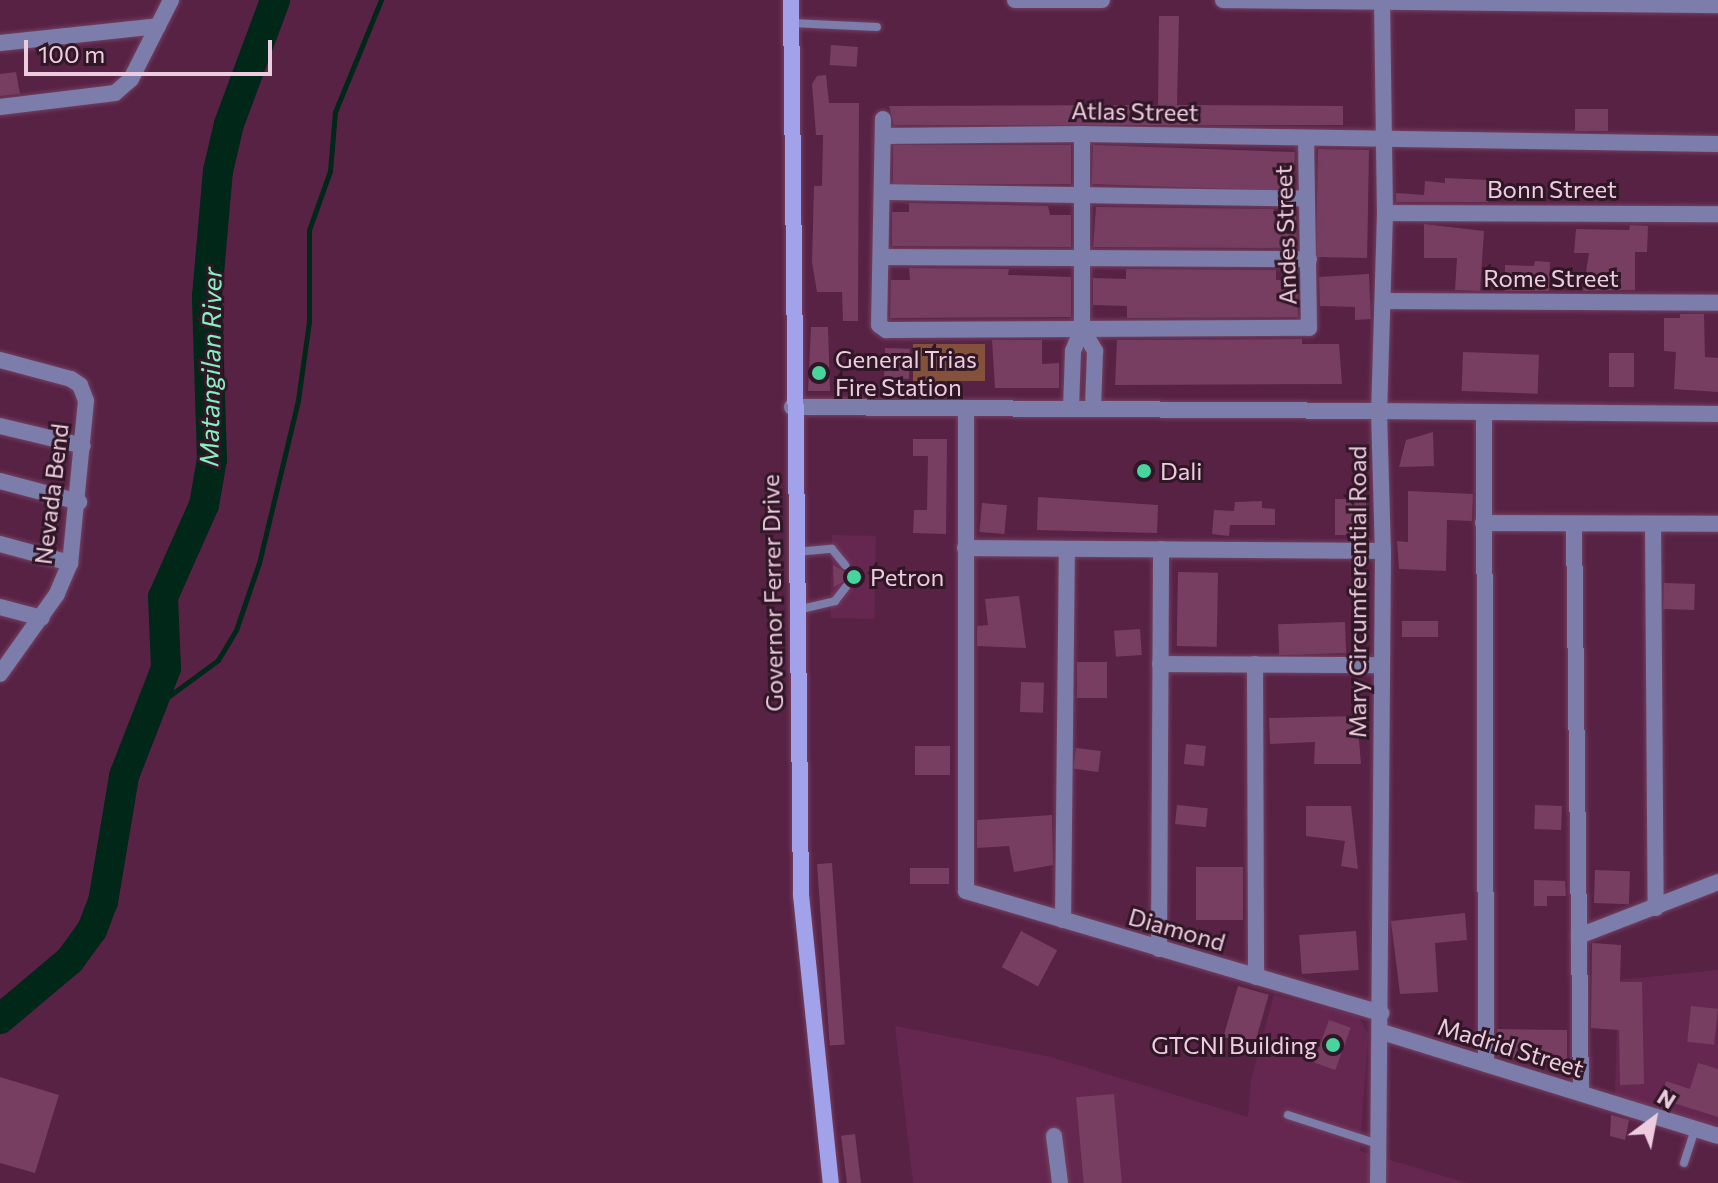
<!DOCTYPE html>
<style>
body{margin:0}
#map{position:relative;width:1718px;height:1183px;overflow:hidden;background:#582245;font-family:Commissioner,sans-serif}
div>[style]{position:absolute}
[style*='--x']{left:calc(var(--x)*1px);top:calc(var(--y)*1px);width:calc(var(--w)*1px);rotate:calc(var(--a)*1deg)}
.built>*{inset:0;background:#65274f;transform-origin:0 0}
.green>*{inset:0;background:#83513c;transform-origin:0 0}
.stream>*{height:5px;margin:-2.5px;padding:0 2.5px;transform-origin:2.5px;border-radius:2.5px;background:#002718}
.river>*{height:30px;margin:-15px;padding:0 15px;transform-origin:15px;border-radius:15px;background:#002718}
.building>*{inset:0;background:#773e62;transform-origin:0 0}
.roads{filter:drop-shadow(0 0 2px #734161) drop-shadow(0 0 2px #734161)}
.service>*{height:8px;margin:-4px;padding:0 4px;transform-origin:4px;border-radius:4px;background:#7c7daa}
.minor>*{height:16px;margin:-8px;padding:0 8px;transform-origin:8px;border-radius:8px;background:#7c7daa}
.tertiary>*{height:16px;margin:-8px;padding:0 8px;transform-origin:8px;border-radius:8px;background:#7c7daa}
.secondary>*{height:16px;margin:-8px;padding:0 8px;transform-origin:8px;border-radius:8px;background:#a2a2eb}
.dots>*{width:22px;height:22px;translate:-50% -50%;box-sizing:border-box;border:4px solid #2f1726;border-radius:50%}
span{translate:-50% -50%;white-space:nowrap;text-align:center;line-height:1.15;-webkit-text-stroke:6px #2f1726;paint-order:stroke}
.street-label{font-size:24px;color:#eeccdf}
.poi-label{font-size:24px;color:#eeccdf}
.left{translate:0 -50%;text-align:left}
.right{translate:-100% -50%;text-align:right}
.water-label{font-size:26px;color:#83f0bf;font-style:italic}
.north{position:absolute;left:1614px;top:1079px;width:80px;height:80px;-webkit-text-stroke:6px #2f1726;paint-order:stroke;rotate:32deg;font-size:22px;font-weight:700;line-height:32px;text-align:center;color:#eeccdf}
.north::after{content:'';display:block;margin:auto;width:28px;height:36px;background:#eeccdf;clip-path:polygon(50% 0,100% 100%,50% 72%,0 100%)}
.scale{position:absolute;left:24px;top:40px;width:248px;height:36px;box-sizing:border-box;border:4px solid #eeccdf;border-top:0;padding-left:10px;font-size:24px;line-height:28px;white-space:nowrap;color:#eeccdf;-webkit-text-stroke:6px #2f1726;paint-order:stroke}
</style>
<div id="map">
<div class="built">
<i style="left:832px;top:535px;width:44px;height:83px;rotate:1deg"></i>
<i style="clip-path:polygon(1718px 970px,1718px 1130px,1615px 1097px,1618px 980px)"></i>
<i style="clip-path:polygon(1274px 995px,1358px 1016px,1368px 1034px,1360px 1151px,1467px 1183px,913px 1183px,895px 1026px,1051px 1057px,1248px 1117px,1251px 1080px)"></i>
</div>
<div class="green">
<i style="left:913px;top:344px;width:72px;height:37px"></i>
</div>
<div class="stream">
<i style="--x:139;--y:731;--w:41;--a:-50.9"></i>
<i style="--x:165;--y:699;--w:66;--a:-36.3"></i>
<i style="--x:218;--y:660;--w:35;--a:-59"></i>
<i style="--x:236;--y:630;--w:71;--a:-71.1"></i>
<i style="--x:259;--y:563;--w:168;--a:-76.5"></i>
<i style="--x:298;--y:400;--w:79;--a:-82"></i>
<i style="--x:309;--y:322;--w:92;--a:-90"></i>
<i style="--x:309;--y:230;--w:63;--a:-70.4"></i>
<i style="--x:330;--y:171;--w:59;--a:-85.2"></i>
<i style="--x:335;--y:112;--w:121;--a:-67.7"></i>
</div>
<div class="river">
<i style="--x:0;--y:1019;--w:92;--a:-40.1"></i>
<i style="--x:70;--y:960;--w:37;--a:-54"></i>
<i style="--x:92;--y:930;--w:30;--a:-69"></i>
<i style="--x:103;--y:902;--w:128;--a:-80.5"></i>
<i style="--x:124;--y:776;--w:116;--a:-68.7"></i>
<i style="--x:166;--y:668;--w:71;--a:-92.4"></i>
<i style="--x:163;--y:597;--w:101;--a:-66"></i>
<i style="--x:204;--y:505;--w:47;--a:-80.1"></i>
<i style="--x:212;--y:459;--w:163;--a:-91.8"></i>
<i style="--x:207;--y:296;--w:125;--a:-85"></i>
<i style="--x:218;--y:171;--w:48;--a:-76.8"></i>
<i style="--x:229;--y:124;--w:132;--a:-69.6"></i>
</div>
<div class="building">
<i style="clip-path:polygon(1159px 16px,1179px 16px,1177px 105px,1343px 106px,1343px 125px,894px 125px,889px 106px,1158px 105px)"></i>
<i style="left:831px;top:45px;width:27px;height:20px;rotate:4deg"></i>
<i style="clip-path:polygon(16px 72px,20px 94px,0 96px,0 74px)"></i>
<i style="clip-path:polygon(826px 75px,829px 103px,859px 103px,858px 321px,843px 321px,842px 292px,817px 292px,812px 262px,814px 186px,822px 186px,823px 135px,816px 135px,812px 84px,817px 76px)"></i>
<i style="left:1575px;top:109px;width:33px;height:22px"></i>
<i style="left:1071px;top:145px;width:39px;height:178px;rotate:90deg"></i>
<i style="left:1093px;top:145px;width:202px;height:39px;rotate:2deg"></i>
<i style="left:1369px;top:150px;width:108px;height:51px;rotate:91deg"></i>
<i style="clip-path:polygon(1445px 178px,1487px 180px,1488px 202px,1396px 202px,1396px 193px,1424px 195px,1425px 181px,1445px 183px)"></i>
<i style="clip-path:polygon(909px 203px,1048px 206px,1050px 215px,1071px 215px,1071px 247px,892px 246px,892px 212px,909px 212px)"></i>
<i style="clip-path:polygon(1096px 207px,1274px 209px,1273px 214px,1296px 216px,1297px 248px,1093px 247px)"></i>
<i style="clip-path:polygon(1424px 224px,1484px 231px,1480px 291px,1455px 290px,1457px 258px,1424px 258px)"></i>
<i style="clip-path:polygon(1630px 225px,1648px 226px,1647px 252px,1635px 252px,1635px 290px,1583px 291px,1589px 253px,1574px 253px,1576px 229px,1629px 230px)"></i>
<i style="clip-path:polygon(1535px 261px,1550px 262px,1549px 291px,1505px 291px,1505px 265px,1534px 266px)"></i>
<i style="clip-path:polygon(909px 268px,1009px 269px,1008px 275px,1071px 277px,1071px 317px,890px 318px,891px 280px,910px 280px)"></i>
<i style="clip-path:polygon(1126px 269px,1276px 270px,1276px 280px,1297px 279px,1298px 317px,1127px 318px,1127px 306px,1093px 305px,1093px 278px,1126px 279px)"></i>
<i style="clip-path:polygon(1369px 274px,1371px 319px,1355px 320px,1355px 307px,1320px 306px,1319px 277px)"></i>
<i style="clip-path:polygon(1680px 314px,1704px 314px,1705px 357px,1718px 358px,1718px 392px,1674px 389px,1676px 352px,1664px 351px,1664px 318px,1680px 318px)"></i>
<i style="clip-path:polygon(811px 327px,828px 327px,830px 391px,808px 391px)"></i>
<i style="clip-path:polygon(1302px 339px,1302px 344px,1339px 344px,1342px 384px,1115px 385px,1117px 340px)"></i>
<i style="clip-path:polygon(992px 340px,1042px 340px,1042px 364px,1059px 363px,1059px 388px,995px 388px)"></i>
<i style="left:885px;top:348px;width:25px;height:30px;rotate:2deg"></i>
<i style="left:1463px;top:352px;width:76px;height:39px;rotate:2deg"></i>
<i style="left:1609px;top:353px;width:25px;height:34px"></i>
<i style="clip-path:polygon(1433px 432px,1434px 466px,1399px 467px,1406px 440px)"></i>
<i style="clip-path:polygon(913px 439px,947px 439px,946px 534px,913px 533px,914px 510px,927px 510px,928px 456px,913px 456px)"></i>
<i style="clip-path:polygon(1408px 491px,1473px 494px,1472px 521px,1447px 520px,1446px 571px,1399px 569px,1397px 541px,1408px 542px)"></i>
<i style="clip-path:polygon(1038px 497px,1158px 505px,1157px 533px,1037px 530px)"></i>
<i style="left:1335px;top:499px;width:31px;height:36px"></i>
<i style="clip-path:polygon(1262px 501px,1262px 508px,1275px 509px,1275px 525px,1230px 525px,1229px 536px,1212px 534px,1214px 510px,1234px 511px,1235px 502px)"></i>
<i style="left:982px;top:503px;width:25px;height:29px;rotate:5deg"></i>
<i style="clip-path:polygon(833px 565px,845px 572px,855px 565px,856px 587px,846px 580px,834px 587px)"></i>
<i style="left:1178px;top:572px;width:40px;height:74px;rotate:1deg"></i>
<i style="left:1664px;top:583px;width:31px;height:26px;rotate:2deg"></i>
<i style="clip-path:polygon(1019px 596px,1026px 648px,977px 646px,977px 626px,988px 625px,985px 599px)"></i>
<i style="left:1402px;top:621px;width:36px;height:16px"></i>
<i style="left:1345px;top:622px;width:31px;height:67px;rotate:88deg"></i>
<i style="left:1140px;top:629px;width:26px;height:26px;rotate:86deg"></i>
<i style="left:1077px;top:662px;width:30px;height:36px"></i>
<i style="left:1021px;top:682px;width:23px;height:30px;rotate:2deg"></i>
<i style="clip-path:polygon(1357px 716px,1361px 764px,1314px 764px,1315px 742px,1270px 744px,1269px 718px)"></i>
<i style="left:1186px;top:744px;width:20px;height:20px;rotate:6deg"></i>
<i style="left:950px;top:746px;width:29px;height:35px;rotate:90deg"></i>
<i style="left:1076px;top:748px;width:25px;height:21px;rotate:7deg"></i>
<i style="left:1177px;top:805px;width:31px;height:19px;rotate:6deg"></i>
<i style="left:1535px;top:805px;width:27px;height:24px;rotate:2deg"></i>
<i style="clip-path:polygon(1306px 806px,1351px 806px,1358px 869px,1341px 866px,1345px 841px,1306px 836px)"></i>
<i style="clip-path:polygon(1052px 815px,1053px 865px,1014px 872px,1009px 846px,977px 848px,977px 820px)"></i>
<i style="left:832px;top:863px;width:182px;height:15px;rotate:86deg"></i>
<i style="left:1196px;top:867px;width:47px;height:53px"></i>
<i style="left:910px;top:868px;width:39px;height:16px"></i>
<i style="left:1595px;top:870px;width:35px;height:33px;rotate:2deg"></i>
<i style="clip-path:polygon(1534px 880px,1565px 881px,1566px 896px,1547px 896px,1547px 906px,1534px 906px)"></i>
<i style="clip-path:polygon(1465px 913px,1467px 940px,1435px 943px,1438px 992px,1400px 994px,1391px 921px)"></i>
<i style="left:1021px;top:931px;width:41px;height:41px;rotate:28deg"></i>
<i style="left:1356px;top:931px;width:39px;height:57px;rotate:86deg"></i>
<i style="clip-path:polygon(1592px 943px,1621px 945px,1620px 982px,1642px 982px,1644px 1084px,1620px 1085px,1619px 1030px,1591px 1028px)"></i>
<i style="left:1238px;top:986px;width:32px;height:53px;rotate:16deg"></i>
<i style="left:1691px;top:1006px;width:27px;height:36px;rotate:6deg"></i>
<i style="left:1329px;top:1020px;width:23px;height:45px;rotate:20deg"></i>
<i style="clip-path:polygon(1497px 1029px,1567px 1030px,1567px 1064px,1497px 1056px)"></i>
<i style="clip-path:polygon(1698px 1063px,1718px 1069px,1718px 1117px,1661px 1099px,1666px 1081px,1690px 1089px)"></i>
<i style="clip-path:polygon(0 1077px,59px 1095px,35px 1173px,0 1163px)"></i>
<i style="left:1114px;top:1094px;width:89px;height:38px;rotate:85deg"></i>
<i style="clip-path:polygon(1611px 1115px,1629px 1120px,1625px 1140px,1610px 1136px)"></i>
<i style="left:855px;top:1134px;width:49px;height:14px;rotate:83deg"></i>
</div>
<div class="roads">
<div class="service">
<i style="--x:791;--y:23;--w:86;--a:2.7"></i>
<i style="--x:795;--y:552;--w:37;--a:-5"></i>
<i style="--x:832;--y:549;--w:21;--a:51"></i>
<i style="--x:797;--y:610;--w:39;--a:-13"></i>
<i style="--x:835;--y:601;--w:18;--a:-52"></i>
<i style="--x:1288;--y:1115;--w:95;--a:17.9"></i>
<i style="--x:1684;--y:1163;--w:35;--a:-72"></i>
</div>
<div class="minor">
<i style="--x:1015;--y:0;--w:87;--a:0"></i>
<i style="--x:1223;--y:0;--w:495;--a:0.6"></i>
<i style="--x:1382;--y:0;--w:213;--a:89.2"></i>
<i style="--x:1385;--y:213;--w:198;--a:91.7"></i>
<i style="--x:1379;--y:411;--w:339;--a:0.5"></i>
<i style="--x:0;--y:43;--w:159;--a:-6.1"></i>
<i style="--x:0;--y:107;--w:116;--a:-6.9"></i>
<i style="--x:115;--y:93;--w:21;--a:-41"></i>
<i style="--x:131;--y:79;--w:89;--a:-63.1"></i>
<i style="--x:883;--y:119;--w:206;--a:91.1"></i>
<i style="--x:879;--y:325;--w:9;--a:36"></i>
<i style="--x:886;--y:330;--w:423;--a:-0.3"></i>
<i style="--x:1309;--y:328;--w:190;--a:-90.9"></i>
<i style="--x:884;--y:136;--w:198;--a:-0.6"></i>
<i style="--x:1082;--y:134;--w:636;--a:0.9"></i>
<i style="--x:883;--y:192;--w:424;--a:0.9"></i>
<i style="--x:1385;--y:213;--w:333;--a:0.2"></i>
<i style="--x:882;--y:257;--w:427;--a:0.3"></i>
<i style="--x:1384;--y:301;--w:334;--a:0.3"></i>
<i style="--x:1082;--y:329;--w:26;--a:59"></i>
<i style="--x:1095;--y:351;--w:58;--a:92"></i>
<i style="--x:0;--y:360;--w:73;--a:15"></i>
<i style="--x:71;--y:379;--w:11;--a:34"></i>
<i style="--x:80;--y:385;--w:17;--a:69"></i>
<i style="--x:86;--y:401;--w:163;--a:95.6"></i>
<i style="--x:70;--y:563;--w:34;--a:113"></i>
<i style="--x:57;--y:594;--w:98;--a:125.5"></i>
<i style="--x:966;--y:408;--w:483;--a:90"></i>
<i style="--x:966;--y:891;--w:433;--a:16.4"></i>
<i style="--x:1071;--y:409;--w:58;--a:-88"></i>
<i style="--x:1073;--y:351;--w:24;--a:-68"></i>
<i style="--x:1082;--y:329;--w:195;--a:-90"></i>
<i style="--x:1484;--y:412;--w:652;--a:89.82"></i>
<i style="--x:0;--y:426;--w:85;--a:13.5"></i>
<i style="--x:0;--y:481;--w:82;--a:14.9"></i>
<i style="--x:1483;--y:523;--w:235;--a:0.2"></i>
<i style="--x:1574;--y:524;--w:569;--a:89.3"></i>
<i style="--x:1653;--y:524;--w:384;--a:89.6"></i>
<i style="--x:0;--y:544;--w:73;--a:15.2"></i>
<i style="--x:965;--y:548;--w:418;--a:0.4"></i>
<i style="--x:0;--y:607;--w:43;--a:14.7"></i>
<i style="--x:1160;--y:664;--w:222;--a:0.3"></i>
<i style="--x:1255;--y:664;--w:313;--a:89.8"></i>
<i style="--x:1063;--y:920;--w:371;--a:-89.4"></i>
<i style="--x:1579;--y:936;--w:149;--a:-21.2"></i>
<i style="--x:1159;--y:949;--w:400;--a:-89.7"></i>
<i style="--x:1382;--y:1032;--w:352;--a:17.2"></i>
<i style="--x:1054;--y:1136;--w:47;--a:82.7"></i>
</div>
<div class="tertiary">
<i style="--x:792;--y:407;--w:587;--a:0.39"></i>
<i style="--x:1379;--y:411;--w:140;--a:88.4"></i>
<i style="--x:1383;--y:551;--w:632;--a:90.45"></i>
</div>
<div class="secondary">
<i style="--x:791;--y:0;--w:895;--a:89.36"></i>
<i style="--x:801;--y:895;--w:290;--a:84.1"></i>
</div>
</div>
<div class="dots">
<i style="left:819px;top:373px;background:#48d49d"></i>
<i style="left:1144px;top:471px;background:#48d49d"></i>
<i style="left:854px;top:577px;background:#48d49d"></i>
<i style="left:1333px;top:1045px;background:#48d49d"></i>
</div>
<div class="street-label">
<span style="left:1135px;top:111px;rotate:1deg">Atlas Street</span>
<span style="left:1552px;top:189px">Bonn Street</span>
<span style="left:1285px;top:235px;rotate:-92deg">Andes Street</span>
<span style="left:1551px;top:278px">Rome Street</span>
<span style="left:51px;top:494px;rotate:-83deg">Nevada Bend</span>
<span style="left:1357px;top:592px;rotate:-90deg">Mary Circumferential Road</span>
<span style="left:772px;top:593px;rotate:-91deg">Governor Ferrer Drive</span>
<span style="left:1177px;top:929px;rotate:16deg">Diamond</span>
<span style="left:1511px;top:1047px;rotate:17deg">Madrid Street</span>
</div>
<div class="poi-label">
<span class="left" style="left:835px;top:373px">General Trias<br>Fire Station</span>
<span class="left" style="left:1160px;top:471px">Dali</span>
<span class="left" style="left:870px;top:577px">Petron</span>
<span class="right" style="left:1317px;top:1045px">GTCNI Building</span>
</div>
<div class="water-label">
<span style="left:210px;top:367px;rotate:-89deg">Matangilan River</span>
</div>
<div class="north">N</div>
<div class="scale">100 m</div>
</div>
